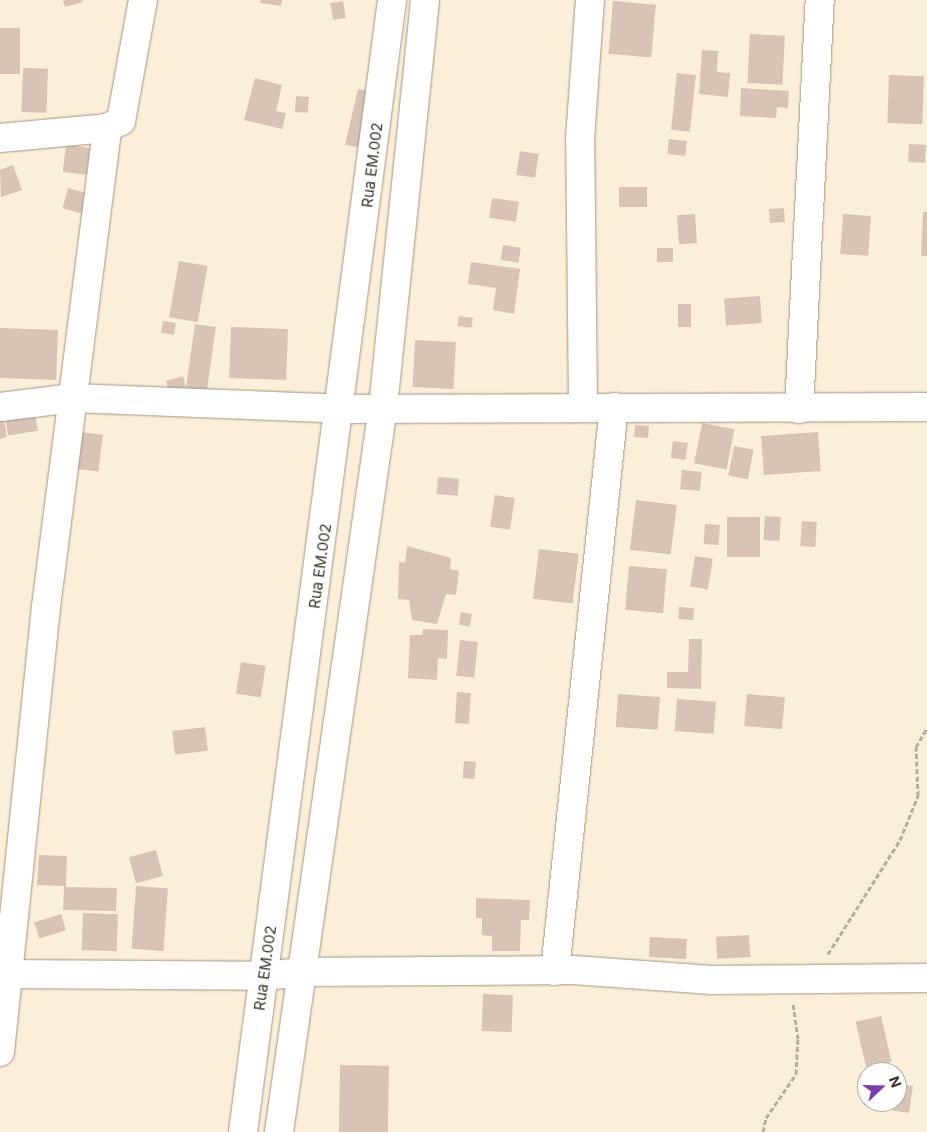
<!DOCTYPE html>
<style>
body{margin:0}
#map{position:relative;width:927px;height:1132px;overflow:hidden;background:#fcefda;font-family:Inter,sans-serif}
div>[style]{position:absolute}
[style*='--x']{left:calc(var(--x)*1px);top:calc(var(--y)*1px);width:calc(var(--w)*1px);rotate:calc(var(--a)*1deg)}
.building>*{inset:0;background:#d9c3b5;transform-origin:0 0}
.path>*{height:3px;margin-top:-1.5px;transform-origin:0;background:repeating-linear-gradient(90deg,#b7ad9d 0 5px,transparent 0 7.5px)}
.roads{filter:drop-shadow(0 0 1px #a39783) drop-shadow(0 0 1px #a39783)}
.minor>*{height:28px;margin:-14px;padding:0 14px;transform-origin:14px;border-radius:14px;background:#fff}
span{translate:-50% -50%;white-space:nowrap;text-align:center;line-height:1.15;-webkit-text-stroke:4.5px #fefefe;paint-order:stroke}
.street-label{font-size:15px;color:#37322a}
.north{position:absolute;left:857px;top:1062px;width:50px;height:50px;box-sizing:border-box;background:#fefefe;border:1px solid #aeaca9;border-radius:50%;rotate:69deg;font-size:14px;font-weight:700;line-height:20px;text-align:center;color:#37322a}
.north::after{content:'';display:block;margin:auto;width:18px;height:22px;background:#7b3baf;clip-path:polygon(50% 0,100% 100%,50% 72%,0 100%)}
</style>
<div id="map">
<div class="building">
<i style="clip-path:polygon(63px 0,82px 0,83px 2px,65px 7px)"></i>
<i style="clip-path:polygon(261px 0,282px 0,281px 6px,260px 3px)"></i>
<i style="left:343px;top:1px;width:17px;height:13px;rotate:80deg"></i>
<i style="left:613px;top:1px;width:43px;height:53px;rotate:5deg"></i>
<i style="left:0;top:28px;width:20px;height:46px"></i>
<i style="left:750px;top:34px;width:35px;height:49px;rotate:3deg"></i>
<i style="clip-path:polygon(702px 50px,718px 51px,717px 72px,730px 73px,728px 97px,699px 94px)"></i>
<i style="left:23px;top:68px;width:25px;height:44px;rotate:2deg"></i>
<i style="left:677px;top:73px;width:19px;height:57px;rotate:6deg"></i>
<i style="left:889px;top:75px;width:35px;height:48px;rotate:2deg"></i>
<i style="clip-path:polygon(255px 78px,282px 85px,276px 111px,286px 113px,282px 129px,244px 120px)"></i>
<i style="clip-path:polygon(741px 88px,789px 91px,788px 108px,777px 107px,776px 118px,740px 116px)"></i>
<i style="left:358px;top:89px;width:13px;height:57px;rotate:13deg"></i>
<i style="left:296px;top:96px;width:13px;height:16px;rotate:4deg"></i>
<i style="left:669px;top:139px;width:18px;height:15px;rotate:6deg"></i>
<i style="left:909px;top:144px;width:17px;height:18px;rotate:3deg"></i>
<i style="left:66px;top:145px;width:24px;height:27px;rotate:7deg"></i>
<i style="left:520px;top:151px;width:19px;height:24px;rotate:9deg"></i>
<i style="clip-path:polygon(13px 165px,22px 190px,1px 197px,0 170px)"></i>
<i style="left:619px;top:187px;width:28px;height:20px"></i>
<i style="left:68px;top:188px;width:20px;height:21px;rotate:15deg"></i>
<i style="left:492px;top:198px;width:27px;height:20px;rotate:8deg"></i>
<i style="left:784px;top:208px;width:14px;height:15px;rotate:86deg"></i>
<i style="clip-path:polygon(923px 212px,927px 212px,927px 256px,921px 256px)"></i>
<i style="left:695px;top:214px;width:29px;height:18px;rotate:86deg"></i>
<i style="left:843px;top:214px;width:28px;height:40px;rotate:4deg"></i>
<i style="left:503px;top:245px;width:18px;height:15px;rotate:9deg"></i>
<i style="left:657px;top:248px;width:16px;height:14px"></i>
<i style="left:179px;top:261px;width:29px;height:57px;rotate:10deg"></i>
<i style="clip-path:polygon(471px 262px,520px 269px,514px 314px,493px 310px,496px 288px,468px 284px)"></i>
<i style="left:760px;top:296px;width:27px;height:36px;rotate:86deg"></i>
<i style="left:678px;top:304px;width:13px;height:23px"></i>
<i style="left:459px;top:316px;width:14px;height:10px;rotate:8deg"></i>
<i style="left:163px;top:321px;width:13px;height:12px;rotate:9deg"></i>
<i style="left:195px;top:324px;width:21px;height:65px;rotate:8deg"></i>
<i style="left:231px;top:327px;width:57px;height:51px;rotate:2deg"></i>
<i style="left:0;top:328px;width:58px;height:50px;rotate:2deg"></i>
<i style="left:415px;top:340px;width:41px;height:47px;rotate:3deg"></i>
<i style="clip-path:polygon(183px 376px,186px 388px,169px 391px,166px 381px)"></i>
<i style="left:35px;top:413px;width:18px;height:30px;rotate:81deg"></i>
<i style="clip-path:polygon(3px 416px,7px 437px,0 439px,0 417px)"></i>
<i style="left:702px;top:423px;width:33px;height:41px;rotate:11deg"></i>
<i style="left:635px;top:425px;width:14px;height:12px;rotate:4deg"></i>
<i style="left:80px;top:432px;width:23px;height:37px;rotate:7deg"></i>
<i style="left:818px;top:432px;width:39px;height:57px;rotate:86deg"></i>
<i style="left:673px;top:441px;width:15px;height:17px;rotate:8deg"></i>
<i style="left:734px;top:446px;width:20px;height:30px;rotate:11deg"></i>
<i style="left:682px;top:470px;width:20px;height:19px;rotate:6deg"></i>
<i style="left:438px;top:477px;width:21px;height:17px;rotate:5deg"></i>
<i style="left:495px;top:495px;width:20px;height:32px;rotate:9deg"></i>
<i style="left:636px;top:500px;width:41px;height:50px;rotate:7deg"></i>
<i style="left:765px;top:516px;width:16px;height:24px;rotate:4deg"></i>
<i style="left:727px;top:517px;width:33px;height:40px"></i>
<i style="left:802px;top:521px;width:15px;height:25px;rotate:4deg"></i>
<i style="left:705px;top:524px;width:15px;height:20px;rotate:4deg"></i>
<i style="clip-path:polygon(407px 546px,451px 558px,450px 569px,459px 571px,456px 595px,446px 594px,437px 624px,412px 620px,409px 600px,398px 599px,399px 562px,405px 563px)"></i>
<i style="left:539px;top:549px;width:40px;height:50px;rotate:7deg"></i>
<i style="left:695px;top:556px;width:18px;height:31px;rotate:9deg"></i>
<i style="left:629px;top:566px;width:38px;height:44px;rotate:5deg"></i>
<i style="left:679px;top:607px;width:15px;height:12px;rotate:4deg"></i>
<i style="left:461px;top:612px;width:11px;height:13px;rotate:10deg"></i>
<i style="clip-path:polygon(423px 629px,448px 630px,447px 659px,438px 658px,437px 680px,408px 678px,410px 635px,422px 635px)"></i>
<i style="clip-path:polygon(689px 639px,702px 639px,701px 689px,667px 688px,667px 672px,688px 672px)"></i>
<i style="left:460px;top:640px;width:18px;height:36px;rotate:6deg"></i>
<i style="left:241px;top:662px;width:25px;height:32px;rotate:9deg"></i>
<i style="left:457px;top:692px;width:14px;height:31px;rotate:4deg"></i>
<i style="left:618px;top:694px;width:42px;height:33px;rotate:4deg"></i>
<i style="left:747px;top:694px;width:38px;height:32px;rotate:5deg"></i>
<i style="left:677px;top:699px;width:39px;height:32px;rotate:4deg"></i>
<i style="left:205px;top:727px;width:24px;height:33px;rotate:83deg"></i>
<i style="left:464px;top:761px;width:12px;height:17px;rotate:5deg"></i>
<i style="left:156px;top:850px;width:27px;height:28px;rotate:75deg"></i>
<i style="clip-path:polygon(39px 855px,67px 856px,66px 887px,117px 888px,116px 911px,63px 910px,64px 886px,37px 885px)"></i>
<i style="left:136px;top:886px;width:32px;height:63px;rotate:4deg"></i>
<i style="clip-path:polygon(476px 898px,530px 900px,529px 920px,521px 920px,520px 951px,492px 951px,492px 936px,482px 935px,482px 918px,476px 918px)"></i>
<i style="left:83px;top:913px;width:35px;height:37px;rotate:2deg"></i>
<i style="left:61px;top:914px;width:17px;height:28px;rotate:73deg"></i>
<i style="left:749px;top:935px;width:22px;height:33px;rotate:87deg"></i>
<i style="left:650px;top:937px;width:37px;height:20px;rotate:3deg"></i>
<i style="left:483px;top:994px;width:30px;height:37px;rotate:2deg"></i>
<i style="left:881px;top:1016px;width:47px;height:26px;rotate:77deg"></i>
<i style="left:340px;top:1065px;width:49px;height:67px;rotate:1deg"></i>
<i style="clip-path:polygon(897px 1084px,913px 1086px,909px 1113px,883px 1109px,884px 1102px,897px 1102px)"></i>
</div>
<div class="path">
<i style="--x:828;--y:954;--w:135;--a:-57.7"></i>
<i style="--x:900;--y:840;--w:48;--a:-67.8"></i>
<i style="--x:918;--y:796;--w:49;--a:-92.3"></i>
<i style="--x:916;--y:747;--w:22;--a:-60"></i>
<i style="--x:763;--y:1132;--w:14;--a:-78"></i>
<i style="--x:766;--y:1118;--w:53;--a:-55.7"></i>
<i style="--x:796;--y:1074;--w:35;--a:-87"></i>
<i style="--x:798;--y:1039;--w:36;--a:-98"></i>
</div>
<div class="roads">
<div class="minor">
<i style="--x:0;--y:138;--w:107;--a:-5.3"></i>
<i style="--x:107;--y:128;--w:16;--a:-27"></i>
<i style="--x:121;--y:121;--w:123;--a:-79.7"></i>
<i style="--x:0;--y:407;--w:74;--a:-7"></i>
<i style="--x:73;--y:398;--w:269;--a:2.3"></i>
<i style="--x:342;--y:409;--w:585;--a:-0.2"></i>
<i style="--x:583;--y:407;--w:268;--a:-90.6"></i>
<i style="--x:580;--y:139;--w:139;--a:-85.9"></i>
<i style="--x:799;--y:409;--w:410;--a:-87.1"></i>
<i style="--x:555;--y:971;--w:567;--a:-84.03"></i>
<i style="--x:0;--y:974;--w:264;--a:0.4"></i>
<i style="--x:264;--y:976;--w:36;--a:-6"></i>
<i style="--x:300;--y:972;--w:273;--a:-0.4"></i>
<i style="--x:573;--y:970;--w:139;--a:4.1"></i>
<i style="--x:712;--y:980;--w:215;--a:-0.5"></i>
<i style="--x:0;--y:1052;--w:447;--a:-84.1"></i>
<i style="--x:46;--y:607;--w:483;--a:-82.7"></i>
<i style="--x:243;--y:1132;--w:1142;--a:-82.5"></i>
<i style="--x:279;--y:1132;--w:732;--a:-81.84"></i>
<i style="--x:383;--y:407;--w:409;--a:-84.1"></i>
</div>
</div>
<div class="street-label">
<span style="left:372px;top:165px;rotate:-83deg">Rua EM.002</span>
<span style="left:320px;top:566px;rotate:-82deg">Rua EM.002</span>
<span style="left:265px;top:968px;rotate:-82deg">Rua EM.002</span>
</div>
<div class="north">N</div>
</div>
